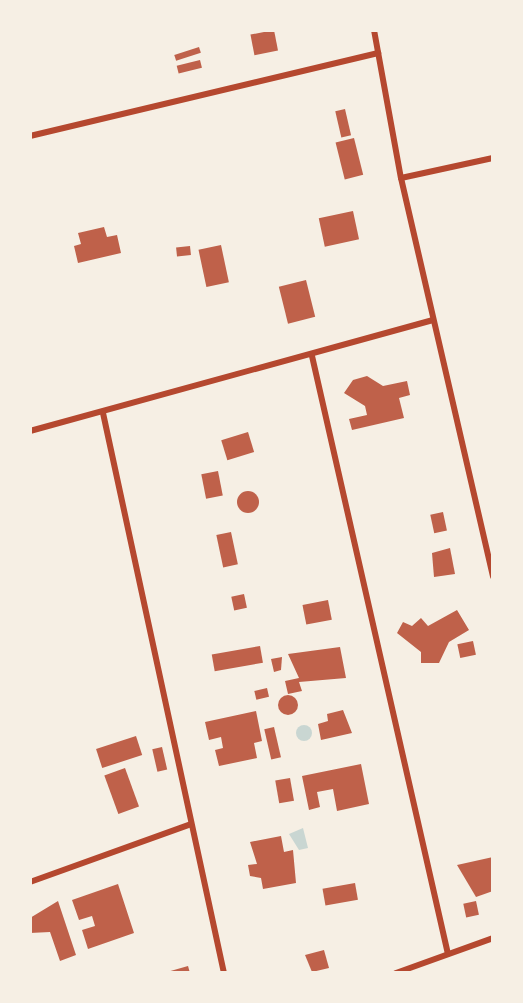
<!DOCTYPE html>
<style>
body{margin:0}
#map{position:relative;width:523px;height:1003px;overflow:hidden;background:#f6efe4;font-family:Signika,sans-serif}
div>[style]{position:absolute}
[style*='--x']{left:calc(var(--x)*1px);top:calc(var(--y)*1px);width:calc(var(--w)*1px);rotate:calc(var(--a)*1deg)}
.water>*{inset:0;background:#c9d6d2}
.round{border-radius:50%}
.building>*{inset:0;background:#bf614a;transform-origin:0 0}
.minor>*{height:6px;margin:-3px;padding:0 3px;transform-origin:3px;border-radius:3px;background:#b5482f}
span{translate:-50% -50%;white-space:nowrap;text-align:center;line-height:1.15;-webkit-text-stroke:6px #f6efe4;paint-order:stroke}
.frame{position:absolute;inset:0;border:32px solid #f6efe4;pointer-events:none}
</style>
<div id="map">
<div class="water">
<i class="round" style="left:296px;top:725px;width:16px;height:16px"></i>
<i style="clip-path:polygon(303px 828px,308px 848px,299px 850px,289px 834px)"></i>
</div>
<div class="building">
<i style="left:274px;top:30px;width:21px;height:24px;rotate:79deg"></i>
<i style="left:199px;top:47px;width:6px;height:26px;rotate:72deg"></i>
<i style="left:200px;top:60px;width:8px;height:24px;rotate:76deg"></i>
<i style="left:345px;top:109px;width:27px;height:10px;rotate:77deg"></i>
<i style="left:354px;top:138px;width:38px;height:19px;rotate:76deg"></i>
<i style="left:353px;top:211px;width:29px;height:35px;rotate:78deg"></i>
<i style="clip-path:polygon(104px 227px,107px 237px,117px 235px,121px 253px,78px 263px,74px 246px,81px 244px,78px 233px)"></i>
<i style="left:221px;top:245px;width:38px;height:23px;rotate:78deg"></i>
<i style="left:190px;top:246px;width:9px;height:14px;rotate:84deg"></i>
<i style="left:306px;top:280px;width:38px;height:28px;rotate:76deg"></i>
<i style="clip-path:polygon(367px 376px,383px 386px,407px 381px,410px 395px,399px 398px,404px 418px,352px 430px,349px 419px,367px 415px,365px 406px,344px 393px,353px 380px)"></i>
<i style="left:248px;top:432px;width:21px;height:28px;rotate:73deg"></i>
<i style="left:218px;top:471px;width:25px;height:17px;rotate:79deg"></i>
<i class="round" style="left:237px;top:491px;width:22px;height:22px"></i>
<i style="left:443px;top:512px;width:19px;height:13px;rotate:78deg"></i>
<i style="left:231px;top:532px;width:33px;height:15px;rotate:78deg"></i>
<i style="clip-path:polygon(450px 548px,455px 574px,434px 577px,432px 553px)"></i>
<i style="left:244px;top:594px;width:14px;height:13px;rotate:78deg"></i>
<i style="left:328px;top:600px;width:20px;height:26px;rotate:79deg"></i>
<i style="clip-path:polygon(457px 610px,469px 630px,449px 642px,439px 663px,421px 663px,421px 652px,397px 633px,403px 622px,412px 626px,421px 618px,428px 626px)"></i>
<i style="left:473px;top:641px;width:14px;height:16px;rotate:78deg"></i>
<i style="left:260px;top:646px;width:17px;height:49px;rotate:80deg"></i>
<i style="clip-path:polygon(340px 647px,346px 678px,299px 682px,302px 691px,288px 694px,285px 681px,299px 678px,288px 654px)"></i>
<i style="clip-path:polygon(282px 657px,281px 670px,274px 672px,271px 659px)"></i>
<i style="left:267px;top:688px;width:9px;height:13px;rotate:77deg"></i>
<i class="round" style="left:278px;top:695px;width:20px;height:20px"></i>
<i style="clip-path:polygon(343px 710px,352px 733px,321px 740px,318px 724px,328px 721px,327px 714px)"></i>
<i style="clip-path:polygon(256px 711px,262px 741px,254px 743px,257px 758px,219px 766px,215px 750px,223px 748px,221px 737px,209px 740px,205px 722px)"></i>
<i style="left:274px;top:727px;width:31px;height:10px;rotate:77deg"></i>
<i style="left:136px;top:736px;width:20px;height:42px;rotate:72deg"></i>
<i style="left:162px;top:747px;width:23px;height:10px;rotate:77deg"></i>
<i style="clip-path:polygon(361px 764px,369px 804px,337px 811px,333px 789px,317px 792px,320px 807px,309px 810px,302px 776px)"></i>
<i style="left:125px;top:768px;width:41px;height:22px;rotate:70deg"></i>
<i style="left:290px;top:778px;width:23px;height:15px;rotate:80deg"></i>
<i style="clip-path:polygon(281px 836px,284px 852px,293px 850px,296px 883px,263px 889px,261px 878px,250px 876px,248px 865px,257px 864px,250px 842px)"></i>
<i style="clip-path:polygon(493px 857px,493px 891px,476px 897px,457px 865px)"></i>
<i style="left:355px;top:883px;width:17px;height:33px;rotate:80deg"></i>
<i style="clip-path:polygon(118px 884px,134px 933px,88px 949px,82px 930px,95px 926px,92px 916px,79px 920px,72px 900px)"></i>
<i style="clip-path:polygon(58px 901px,76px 955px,60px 961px,50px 932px,30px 933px,30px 918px)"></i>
<i style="left:476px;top:901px;width:14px;height:13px;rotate:78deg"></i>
<i style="clip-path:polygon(324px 950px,329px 968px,312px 972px,305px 955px)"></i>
<i style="clip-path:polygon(188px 966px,190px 973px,167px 973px,167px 972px)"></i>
</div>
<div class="minor">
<i style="--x:374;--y:30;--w:150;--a:79.7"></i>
<i style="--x:401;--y:178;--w:409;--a:77"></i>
<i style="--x:30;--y:136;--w:358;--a:-13.4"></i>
<i style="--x:401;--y:178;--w:94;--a:-12.3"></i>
<i style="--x:312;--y:356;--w:613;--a:77.19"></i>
<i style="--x:103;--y:413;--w:573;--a:77.81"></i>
<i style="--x:30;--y:431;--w:418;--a:-15.4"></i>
<i style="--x:30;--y:882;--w:171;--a:-19.8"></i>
<i style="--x:396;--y:973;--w:103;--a:-19.8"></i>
</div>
<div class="frame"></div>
</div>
